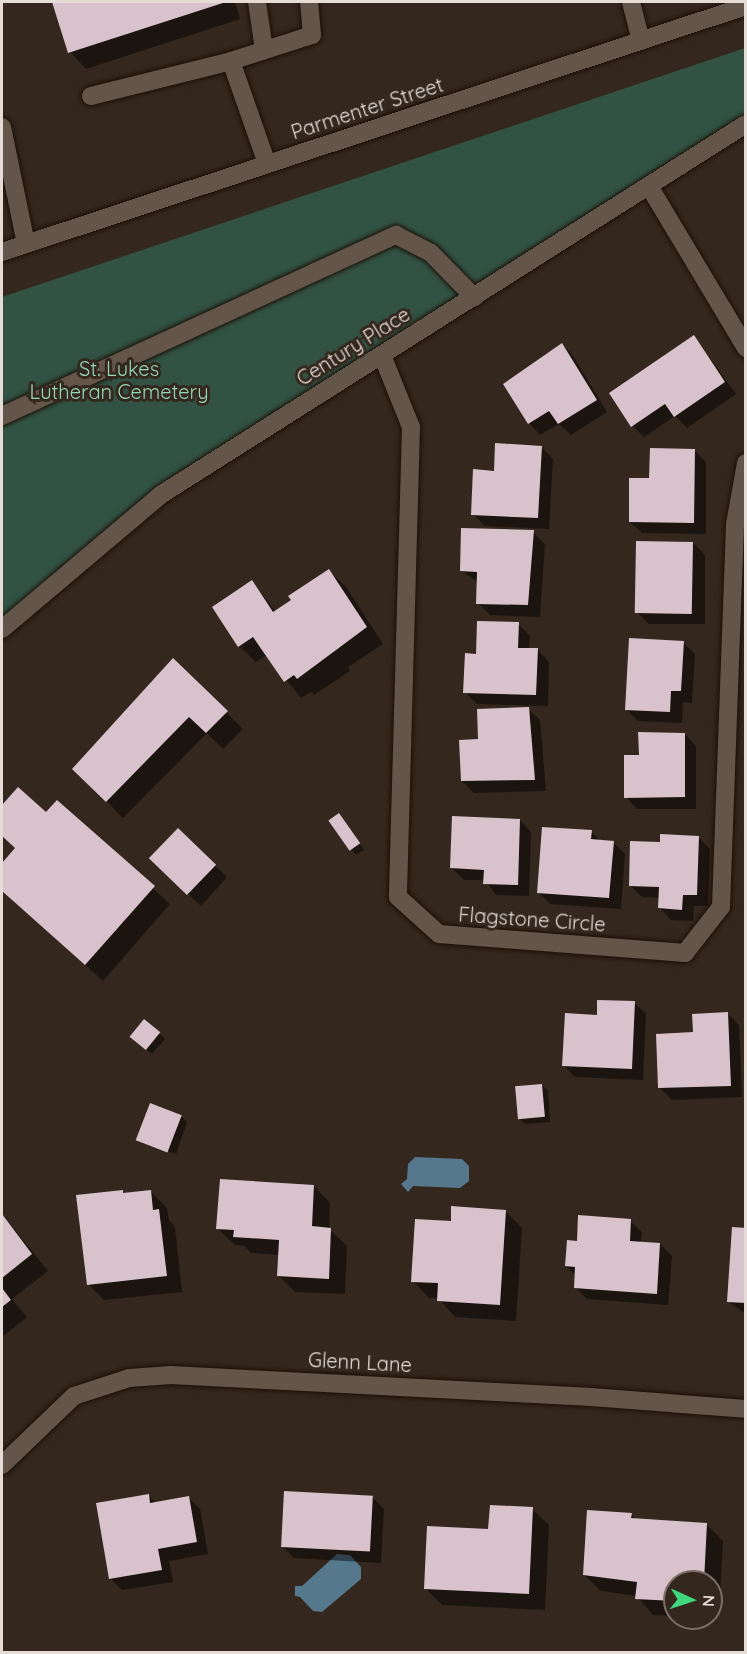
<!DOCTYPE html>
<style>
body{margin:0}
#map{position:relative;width:747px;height:1654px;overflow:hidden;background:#34271d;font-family:Quicksand,sans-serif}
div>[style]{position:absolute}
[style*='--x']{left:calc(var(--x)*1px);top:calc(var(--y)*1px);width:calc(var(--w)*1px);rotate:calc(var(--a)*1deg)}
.green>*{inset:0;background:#325344}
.water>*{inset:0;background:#55788d}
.shadow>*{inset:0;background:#0007}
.building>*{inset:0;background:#d8c3cd;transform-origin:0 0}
.roads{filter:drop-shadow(0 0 2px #1b0f07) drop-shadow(0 0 2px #1b0f07)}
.minor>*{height:18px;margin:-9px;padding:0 9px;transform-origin:9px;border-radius:9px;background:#64554a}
span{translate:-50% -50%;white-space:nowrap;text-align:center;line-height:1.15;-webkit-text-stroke:6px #34271d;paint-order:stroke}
.street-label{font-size:20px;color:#e5dcd6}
.park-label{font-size:20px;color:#93d7b7}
.frame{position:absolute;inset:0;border:3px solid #e5dcd6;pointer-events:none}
.north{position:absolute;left:663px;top:1570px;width:60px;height:60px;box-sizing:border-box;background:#34271d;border:2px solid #7b6f67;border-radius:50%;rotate:93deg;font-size:16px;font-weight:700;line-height:24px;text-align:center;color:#e5dcd6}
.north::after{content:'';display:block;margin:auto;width:21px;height:27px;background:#3fd77d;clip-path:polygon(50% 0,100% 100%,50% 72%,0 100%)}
</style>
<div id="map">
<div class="green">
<i style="clip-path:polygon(745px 48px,745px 124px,162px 494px,2px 629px,2px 297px)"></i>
</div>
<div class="water">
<i style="clip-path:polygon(415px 1157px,462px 1159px,469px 1166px,469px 1181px,460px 1188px,413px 1186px,408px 1192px,401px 1184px,407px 1179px,408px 1164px)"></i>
<i style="clip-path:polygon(337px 1554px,350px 1555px,361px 1567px,361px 1579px,322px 1612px,313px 1611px,300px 1597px,295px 1596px,295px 1586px,302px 1586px)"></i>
</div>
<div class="shadow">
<i style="clip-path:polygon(53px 2px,235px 2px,240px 19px,86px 69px,70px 52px)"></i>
<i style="clip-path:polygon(694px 337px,736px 394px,687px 428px,675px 416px,644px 437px,633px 426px)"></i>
<i style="clip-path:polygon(562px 344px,573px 356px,607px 412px,571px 435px,559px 424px,540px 435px,529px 423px)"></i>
<i style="clip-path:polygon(541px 447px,553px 459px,549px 529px,485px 526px,473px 514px,495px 472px)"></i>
<i style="clip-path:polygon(694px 450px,706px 462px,706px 534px,642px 533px,630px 522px,651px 479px)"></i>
<i style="clip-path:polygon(533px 532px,545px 544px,540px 617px,490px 615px,478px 603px,479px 583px,462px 571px)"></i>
<i style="clip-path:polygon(693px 543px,705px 555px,705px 624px,649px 624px,637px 612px)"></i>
<i style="clip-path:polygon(329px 571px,346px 587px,383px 644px,348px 667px,350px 671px,314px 695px,311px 692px,301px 698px,267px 655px,256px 662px,239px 646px,252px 582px,276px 612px)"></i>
<i style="clip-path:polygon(518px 624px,530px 636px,529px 650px,538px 650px,549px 662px,548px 706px,477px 704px,465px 692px,477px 655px)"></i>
<i style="clip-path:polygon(683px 642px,695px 654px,692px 703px,683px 702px,682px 723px,638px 721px,626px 709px)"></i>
<i style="clip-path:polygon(173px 660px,243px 729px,223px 749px,207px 733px,123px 818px,75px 769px)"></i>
<i style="clip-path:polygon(528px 709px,540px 720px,546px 791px,474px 793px,462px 781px,479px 741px)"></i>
<i style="clip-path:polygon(685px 734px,696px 746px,696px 809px,637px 809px,626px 797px,640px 756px)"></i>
<i style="clip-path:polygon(18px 789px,47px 815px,58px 802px,170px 904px,103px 981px,2px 891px,2px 866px,16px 849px,2px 836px,2px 807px)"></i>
<i style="clip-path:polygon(339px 815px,364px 850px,356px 855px,330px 821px)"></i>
<i style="clip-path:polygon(520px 820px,531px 832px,529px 896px,496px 895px,485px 880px,464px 880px,452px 868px)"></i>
<i style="clip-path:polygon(178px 830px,227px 877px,201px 906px,163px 870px)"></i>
<i style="clip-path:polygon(591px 832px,601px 841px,613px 842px,625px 854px,621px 909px,550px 904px,539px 892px)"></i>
<i style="clip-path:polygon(698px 837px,710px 849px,708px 906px,694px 906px,693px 921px,671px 920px,660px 908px,660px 898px,642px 897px,630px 885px,661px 843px)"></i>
<i style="clip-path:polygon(634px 1003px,646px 1014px,643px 1080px,575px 1077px,563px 1065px,598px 1016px)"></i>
<i style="clip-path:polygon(727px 1013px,739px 1025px,742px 1097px,672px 1100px,660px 1088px,695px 1034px)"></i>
<i style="clip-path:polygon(159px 1033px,165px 1039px,152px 1054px,137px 1042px)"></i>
<i style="clip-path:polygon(542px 1085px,548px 1091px,550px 1122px,526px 1124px,520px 1119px)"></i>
<i style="clip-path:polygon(181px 1116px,187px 1122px,176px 1154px,142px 1142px,174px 1157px,138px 1141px)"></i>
<i style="clip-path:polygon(314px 1186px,330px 1203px,329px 1229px,347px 1246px,345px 1294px,295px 1292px,278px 1275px,280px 1255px,251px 1253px,245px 1246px,235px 1245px,218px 1229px)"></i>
<i style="clip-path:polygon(151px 1192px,167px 1208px,169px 1220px,175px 1227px,182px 1292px,104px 1300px,88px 1284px)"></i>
<i style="clip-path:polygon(505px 1211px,522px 1228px,516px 1321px,455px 1317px,438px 1298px,429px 1298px,413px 1281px,452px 1223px)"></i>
<i style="clip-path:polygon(2px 1214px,48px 1271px,12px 1299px,27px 1317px,2px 1337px)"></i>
<i style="clip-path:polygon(630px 1221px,642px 1232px,641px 1243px,660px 1244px,672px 1256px,668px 1305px,587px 1299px,576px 1288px,576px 1276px,566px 1266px,579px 1242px)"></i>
<i style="clip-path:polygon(746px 1229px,746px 1314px,729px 1302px)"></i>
<i style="clip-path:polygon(148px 1495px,156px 1503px,189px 1498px,200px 1509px,208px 1554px,169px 1561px,173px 1582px,122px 1590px,110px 1578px)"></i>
<i style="clip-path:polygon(372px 1497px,384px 1509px,381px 1563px,294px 1558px,282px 1546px)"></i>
<i style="clip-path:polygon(532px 1509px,549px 1525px,545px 1610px,442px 1605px,426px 1589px,490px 1530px)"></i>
<i style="clip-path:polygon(631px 1514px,636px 1520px,706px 1524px,723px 1541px,720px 1599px,711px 1600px,711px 1582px,675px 1582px,675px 1616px,653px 1615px,637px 1596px,601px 1591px,584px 1575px)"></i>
</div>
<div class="building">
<i style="clip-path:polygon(52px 2px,226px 2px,68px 53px)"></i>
<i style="clip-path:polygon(694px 335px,725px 382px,674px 417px,665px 404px,631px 427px,609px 393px)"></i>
<i style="clip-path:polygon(562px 343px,597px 400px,558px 424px,549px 411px,528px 424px,503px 384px)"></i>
<i style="clip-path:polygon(495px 443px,542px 446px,538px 518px,471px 515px,473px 469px,494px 471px)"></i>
<i style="clip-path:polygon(650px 448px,695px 449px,694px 523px,629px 522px,629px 478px,649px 478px)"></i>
<i style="clip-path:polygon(461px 528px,534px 530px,528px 605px,476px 604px,477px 572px,460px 571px)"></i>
<i style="left:636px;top:541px;width:57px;height:72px;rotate:1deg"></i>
<i style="clip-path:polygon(329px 569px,367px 627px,297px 679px,294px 675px,284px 682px,253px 637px,238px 647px,212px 607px,252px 580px,273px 612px,291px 600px,288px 596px)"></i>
<i style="clip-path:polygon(477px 621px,519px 622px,518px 648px,538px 648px,536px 695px,463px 693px,465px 653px,476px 654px)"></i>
<i style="clip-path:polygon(629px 638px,684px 641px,681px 691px,671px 691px,670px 712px,625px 710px)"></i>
<i style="clip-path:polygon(173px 658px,228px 711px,206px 733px,189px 717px,106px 802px,72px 769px)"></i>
<i style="clip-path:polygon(529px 707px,535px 780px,461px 781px,459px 740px,478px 739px,477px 709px)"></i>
<i style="clip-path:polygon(638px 732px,685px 733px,685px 797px,624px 798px,624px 755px,639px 755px)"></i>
<i style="clip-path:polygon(18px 787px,46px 812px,57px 800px,155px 886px,85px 965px,2px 891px,2px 863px,15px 848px,2px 836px,2px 805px)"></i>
<i style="left:339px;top:813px;width:37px;height:13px;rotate:55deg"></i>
<i style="clip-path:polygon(452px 816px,520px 819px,518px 885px,483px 884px,484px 870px,450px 868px)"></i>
<i style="clip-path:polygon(542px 827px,592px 830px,591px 839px,614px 841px,609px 898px,537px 893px)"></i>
<i style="left:178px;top:828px;width:53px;height:42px;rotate:44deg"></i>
<i style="clip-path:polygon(660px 834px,699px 836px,697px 895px,683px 895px,682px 910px,658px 908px,659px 887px,629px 886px,630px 841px,660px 842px)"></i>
<i style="clip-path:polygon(597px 1000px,635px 1001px,632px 1069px,562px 1066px,565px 1013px,597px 1015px)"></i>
<i style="clip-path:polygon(728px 1012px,731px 1086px,658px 1088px,656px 1034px,693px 1032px,692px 1014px)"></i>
<i style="left:144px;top:1019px;width:21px;height:23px;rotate:39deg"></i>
<i style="left:542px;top:1084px;width:33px;height:27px;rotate:85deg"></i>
<i style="left:150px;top:1103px;width:34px;height:40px;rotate:21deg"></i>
<i style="clip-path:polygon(220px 1179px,314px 1185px,312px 1226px,331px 1228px,329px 1279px,277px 1276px,279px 1240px,233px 1237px,234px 1230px,216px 1229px)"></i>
<i style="clip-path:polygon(123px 1190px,123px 1193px,151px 1190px,153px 1210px,159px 1209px,167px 1276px,87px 1285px,76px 1195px)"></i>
<i style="clip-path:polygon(451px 1206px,506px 1210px,500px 1305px,437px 1301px,438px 1283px,411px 1282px,415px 1219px,451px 1221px)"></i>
<i style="clip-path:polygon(2px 1214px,32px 1254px,2px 1278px)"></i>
<i style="clip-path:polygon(578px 1215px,631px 1219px,630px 1241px,660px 1243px,657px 1294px,574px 1288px,575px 1267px,565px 1266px,567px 1240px,577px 1241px)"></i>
<i style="clip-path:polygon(732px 1227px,746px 1228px,746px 1303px,727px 1302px)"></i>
<i style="clip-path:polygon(2px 1288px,11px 1300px,2px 1307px)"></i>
<i style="left:284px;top:1491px;width:89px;height:56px;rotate:3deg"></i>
<i style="clip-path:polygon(149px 1494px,150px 1503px,189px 1496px,197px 1542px,158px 1549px,162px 1570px,109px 1579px,96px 1503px)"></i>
<i style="clip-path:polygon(490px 1505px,533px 1507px,529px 1594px,424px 1589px,427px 1526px,488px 1529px)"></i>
<i style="clip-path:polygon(587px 1510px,632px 1513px,631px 1518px,707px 1523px,704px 1582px,675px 1582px,675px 1601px,635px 1599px,637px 1582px,583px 1575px)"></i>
</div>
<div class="roads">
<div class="minor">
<i style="--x:257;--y:2;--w:49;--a:81.7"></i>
<i style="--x:631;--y:2;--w:40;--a:75.6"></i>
<i style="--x:231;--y:61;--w:109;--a:70.7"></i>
<i style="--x:91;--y:96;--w:144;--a:-14"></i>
<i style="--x:231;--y:61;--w:85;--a:-17.8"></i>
<i style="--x:312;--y:35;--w:33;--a:-95"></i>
<i style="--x:2;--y:127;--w:119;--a:78.4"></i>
<i style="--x:649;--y:186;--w:189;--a:59.1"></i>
<i style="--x:2;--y:252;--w:784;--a:-18.3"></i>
<i style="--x:382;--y:355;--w:78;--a:68.1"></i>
<i style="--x:411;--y:427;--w:470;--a:91.6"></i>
<i style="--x:398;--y:897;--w:55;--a:42.1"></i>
<i style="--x:439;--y:934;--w:247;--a:4.4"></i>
<i style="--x:685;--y:953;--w:58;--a:-52"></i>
<i style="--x:721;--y:907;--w:383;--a:-87.9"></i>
<i style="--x:735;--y:524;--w:62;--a:-79.8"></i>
<i style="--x:2;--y:416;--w:434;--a:-24.7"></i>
<i style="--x:396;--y:235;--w:39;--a:27"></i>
<i style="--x:431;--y:253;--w:62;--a:45.7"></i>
<i style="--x:2;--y:629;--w:209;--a:-40.2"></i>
<i style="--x:162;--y:494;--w:691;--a:-32.36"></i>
<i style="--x:2;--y:1465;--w:100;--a:-43.8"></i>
<i style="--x:74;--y:1396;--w:58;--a:-18.1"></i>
<i style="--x:129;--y:1378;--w:42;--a:-4.1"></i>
<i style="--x:171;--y:1375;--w:421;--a:3"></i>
<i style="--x:591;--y:1397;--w:155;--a:4.4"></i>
</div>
</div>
<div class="street-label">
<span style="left:367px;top:108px;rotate:-18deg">Parmenter Street</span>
<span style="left:353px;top:346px;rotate:-32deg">Century Place</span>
<span style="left:532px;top:919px;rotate:4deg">Flagstone Circle</span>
<span style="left:360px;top:1362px;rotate:3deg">Glenn Lane</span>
</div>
<div class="park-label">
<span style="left:119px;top:380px">St. Lukes<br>Lutheran Cemetery</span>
</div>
<div class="frame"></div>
<div class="north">N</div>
</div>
